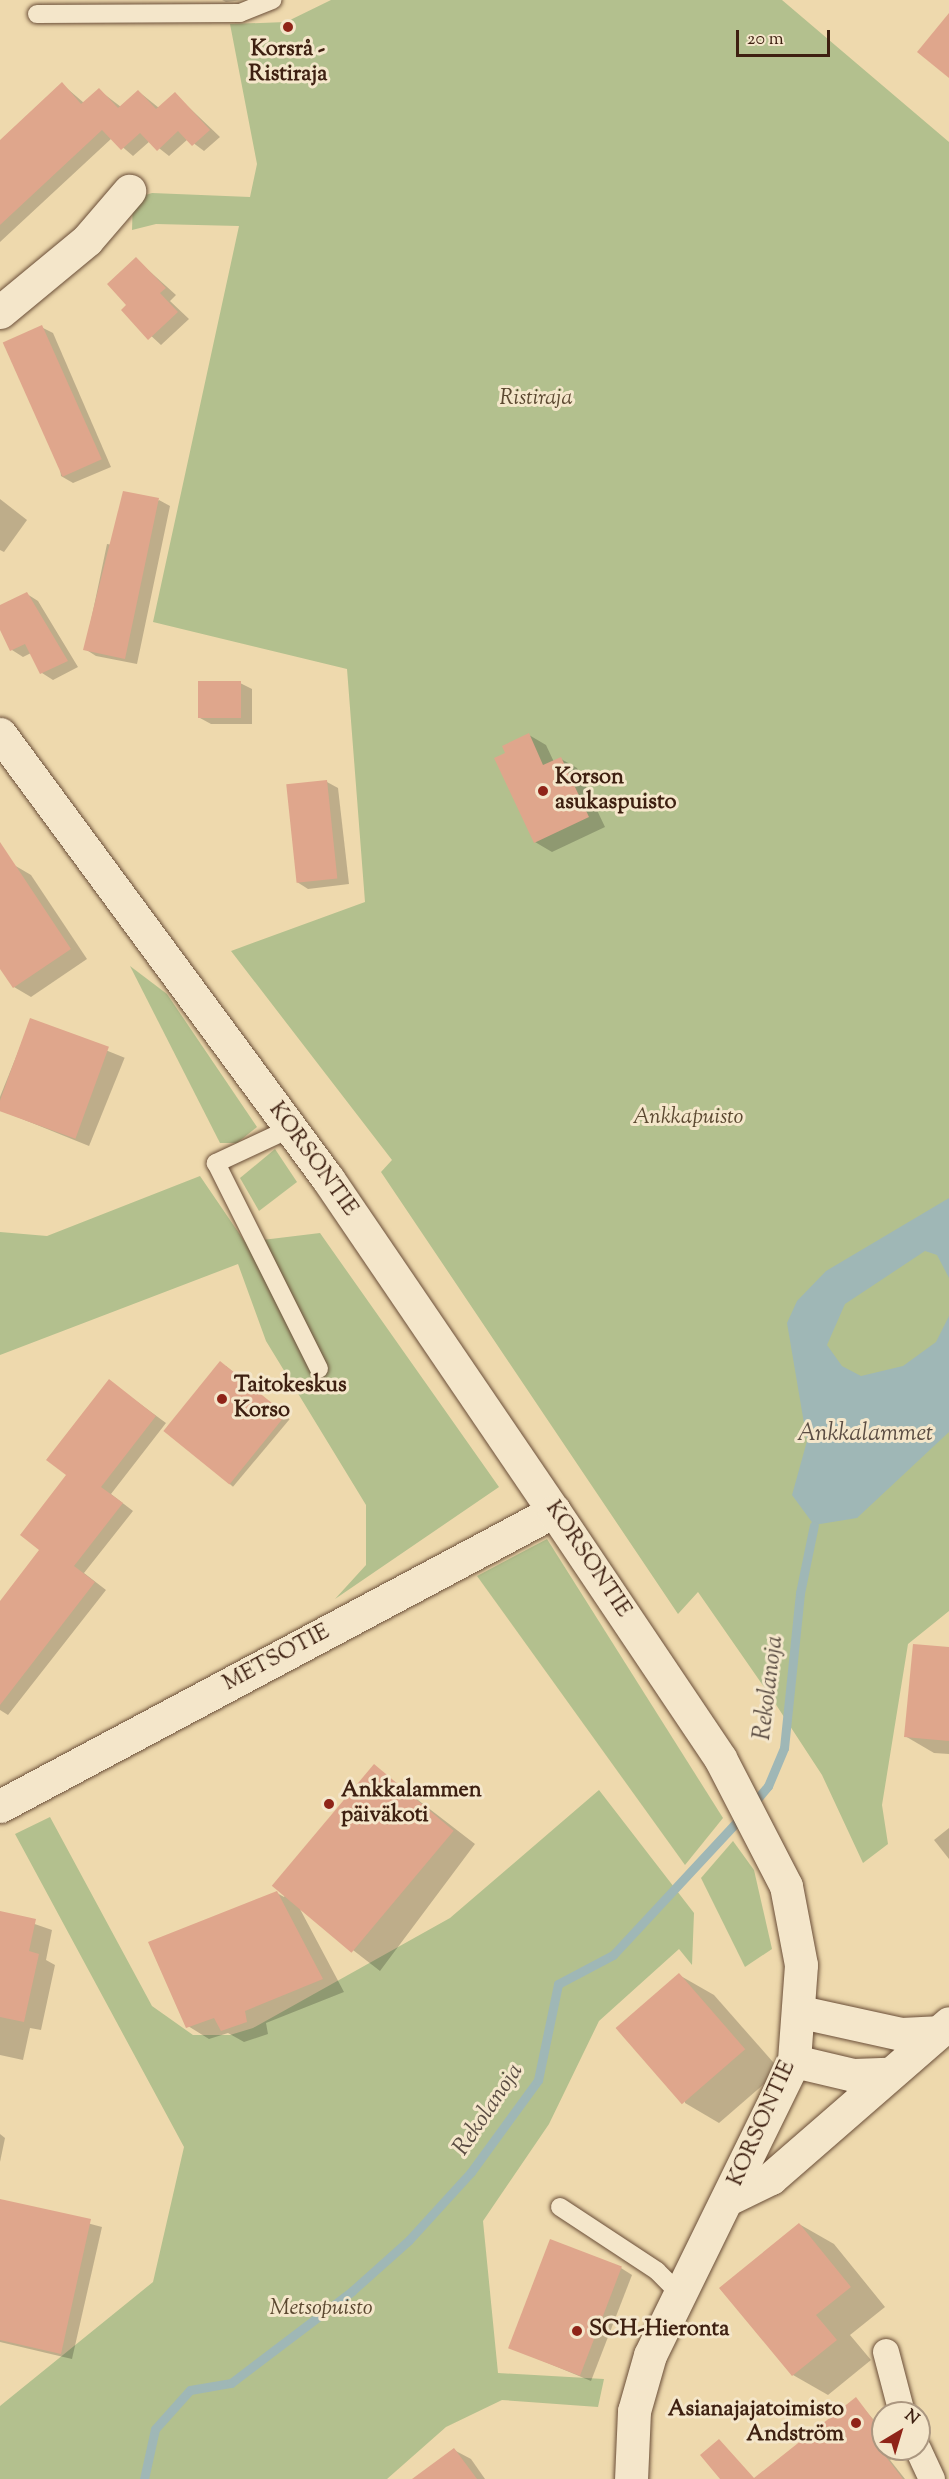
<!DOCTYPE html>
<meta charset="utf-8">
<style>
body{margin:0}
#map{position:relative;width:949px;height:2479px;overflow:hidden;background:#eed9ad;font-family:"Sorts Mill Goudy",serif}
div>[style]{position:absolute}
[style*='--x']{left:calc(var(--x)*1px);top:calc(var(--y)*1px);width:calc(var(--w)*1px);rotate:calc(var(--a)*1deg)}
.green>*{inset:0;background:#b3c08e}
.water>*{inset:0;background:#9fb7b6}
.shadow>*{inset:0;background:#0003;transform-origin:0 0}
.stream>*{height:9px;margin:-4.5px;padding:0 4.5px;transform-origin:4.5px;border-radius:4.5px;background:#9fb7b6}
.building>*{inset:0;background:#dfa68c;transform-origin:0 0}
.roads{filter:drop-shadow(0 0 2px #6a4e38) drop-shadow(0 0 2px #6a4e38)}
.service>*{height:18px;margin:-9px;padding:0 9px;transform-origin:9px;border-radius:9px;background:#f4e6ca}
.pedestrian>*{height:26px;margin:-13px;padding:0 13px;transform-origin:13px;border-radius:13px;background:#f4e6ca}
.minor>*{height:33px;margin:-16.5px;padding:0 16.5px;transform-origin:16.5px;border-radius:16.5px;background:#f4e6ca}
.secondary>*{height:33px;margin:-16.5px;padding:0 16.5px;transform-origin:16.5px;border-radius:16.5px;background:#f4e6ca}
.dots>*{width:16px;height:16px;translate:-50% -50%;box-sizing:border-box;border:3px solid #f4e6ca;border-radius:50%}
span{translate:-50% -50%;white-space:nowrap;text-align:center;line-height:1.15;-webkit-text-stroke:6px #f4e6ca;paint-order:stroke}
.poi-label{font-size:22px;color:#3e2011;font-weight:700}
.left{translate:0 -50%;text-align:left}
.right{translate:-100% -50%;text-align:right}
.park-label{font-size:22px;color:#5b4830;font-style:italic}
.street-label{font-size:22px;color:#3e2011}
.water-label{font-size:24px;color:#5b4d43;font-style:italic}
.north{position:absolute;left:871px;top:2401px;width:60px;height:60px;box-sizing:border-box;background:#f4e6ca;border:2px solid #ab9780;border-radius:50%;rotate:38deg;font-size:16px;font-weight:700;line-height:24px;text-align:center;color:#3e2011}
.north::after{content:'';display:block;margin:auto;width:21px;height:27px;background:#8f2418;clip-path:polygon(50% 0,100% 100%,50% 72%,0 100%)}
.scale{position:absolute;left:736px;top:30px;width:94px;height:27px;box-sizing:border-box;border:3px solid #3e2011;border-top:0;padding-left:8px;font-size:18px;line-height:21px;white-space:nowrap;color:#3e2011;-webkit-text-stroke:4px #f4e6ca;paint-order:stroke}
</style>
<div id="map">
<div class="green">
<i style="clip-path:polygon(331px 0,782px 0,949px 142px,949px 1611px,908px 1644px,882px 1805px,888px 1844px,863px 1863px,822px 1775px,771px 1697px,698px 1592px,678px 1614px,381px 1172px,392px 1160px,231px 951px,365px 902px,347px 669px,153px 622px,239px 226px,156px 224px,132px 230px,133px 199px,152px 193px,250px 197px,257px 164px,230px 24px,286px 22px)"></i>
<i style="clip-path:polygon(130px 966px,167px 994px,257px 1127px,237px 1143px,220px 1143px)"></i>
<i style="clip-path:polygon(275px 1149px,297px 1182px,259px 1211px,240px 1178px)"></i>
<i style="clip-path:polygon(200px 1176px,245px 1242px,320px 1233px,499px 1487px,335px 1599px,366px 1565px,366px 1505px,266px 1341px,238px 1264px,0 1355px,0 1232px,47px 1236px)"></i>
<i style="clip-path:polygon(547px 1539px,723px 1818px,685px 1865px,477px 1576px)"></i>
<i style="clip-path:polygon(599px 1790px,694px 1913px,692px 1965px,679px 1949px,599px 2021px,549px 2124px,483px 2221px,498px 2373px,604px 2379px,598px 2407px,502px 2400px,446px 2427px,387px 2479px,0 2479px,0 2406px,153px 2282px,184px 2147px,15px 1834px,50px 1817px,152px 2006px,193px 2035px,230px 2035px,253px 2028px,450px 1918px)"></i>
<i style="clip-path:polygon(733px 1841px,754px 1870px,772px 1949px,745px 1967px,701px 1878px)"></i>
</div>
<div class="water">
<i style="clip-path:polygon(949px 1198px,949px 1278px,937px 1255px,925px 1251px,845px 1304px,827px 1345px,842px 1366px,861px 1376px,903px 1366px,936px 1342px,949px 1316px,949px 1432px,857px 1518px,814px 1525px,792px 1495px,807px 1441px,787px 1323px,797px 1301px,826px 1271px)"></i>
</div>
<div class="shadow">
<i style="clip-path:polygon(222px 0,243px 0,226px 2px)"></i>
<i style="clip-path:polygon(62px 84px,84px 103px,99px 90px,121px 107px,138px 91px,159px 108px,175px 94px,220px 137px,204px 151px,188px 139px,169px 156px,150px 141px,133px 156px,112px 138px,0 242px,0 142px)"></i>
<i style="clip-path:polygon(136px 259px,176px 295px,170px 301px,189px 319px,161px 345px,123px 310px,129px 305px)"></i>
<i style="clip-path:polygon(41px 327px,53px 333px,111px 467px,73px 483px,61px 476px)"></i>
<i style="clip-path:polygon(0 499px,27px 520px,4px 552px,0 550px)"></i>
<i style="clip-path:polygon(159px 500px,170px 506px,137px 664px,96px 656px,85px 649px,107px 544px,113px 545px)"></i>
<i style="clip-path:polygon(27px 594px,38px 601px,78px 667px,53px 680px,42px 673px,31px 653px,23px 657px,12px 650px,0 627px,0 607px)"></i>
<i style="clip-path:polygon(240px 683px,252px 689px,252px 724px,211px 724px,200px 718px)"></i>
<i style="clip-path:polygon(529px 735px,546px 745px,554px 762px,561px 759px,577px 768px,605px 827px,552px 852px,535px 842px)"></i>
<i style="clip-path:polygon(327px 782px,338px 788px,349px 884px,308px 889px,297px 882px)"></i>
<i style="clip-path:polygon(14px 865px,31px 875px,87px 959px,31px 997px,14px 987px,0 967px,0 875px)"></i>
<i style="left:31px;top:1020px;width:101px;height:95px;rotate:22deg"></i>
<i style="left:226px;top:1366px;width:83px;height:88px;rotate:40deg"></i>
<i style="clip-path:polygon(109px 1381px,166px 1423px,111px 1494px,133px 1511px,84px 1573px,106px 1590px,8px 1715px,0 1710px,0 1603px,41px 1550px)"></i>
<i style="clip-path:polygon(949px 1649px,949px 1754px,934px 1753px,905px 1736px)"></i>
<i style="clip-path:polygon(374px 1766px,475px 1844px,380px 1971px,300px 1909px,344px 1992px,266px 2023px,268px 2034px,244px 2042px,228px 2033px,209px 2039px,188px 2026px,277px 1893px,284px 1897px)"></i>
<i style="clip-path:polygon(949px 1828px,949px 1859px,934px 1840px)"></i>
<i style="clip-path:polygon(0 1912px,52px 1930px,46px 1960px,55px 1965px,41px 2030px,30px 2028px,23px 2060px,0 2055px)"></i>
<i style="clip-path:polygon(679px 1975px,714px 1995px,780px 2070px,719px 2123px,685px 2103px)"></i>
<i style="clip-path:polygon(0 2134px,5px 2138px,0 2162px)"></i>
<i style="clip-path:polygon(0 2200px,102px 2227px,72px 2359px,0 2342px)"></i>
<i style="clip-path:polygon(799px 2224px,834px 2244px,885px 2307px,850px 2335px,871px 2360px,828px 2395px,793px 2375px)"></i>
<i style="clip-path:polygon(621px 2268px,632px 2275px,591px 2381px,519px 2351px)"></i>
<i style="clip-path:polygon(856px 2399px,883px 2431px,883px 2449px,900px 2454px,890px 2460px,905px 2479px,756px 2479px)"></i>
<i style="clip-path:polygon(454px 2450px,471px 2459px,485px 2479px,415px 2479px)"></i>
</div>
<div class="stream">
<i style="--x:752;--y:1805;--w:25;--a:-50"></i>
<i style="--x:768;--y:1786;--w:41;--a:-67.2"></i>
<i style="--x:784;--y:1748;--w:156;--a:-84.1"></i>
<i style="--x:800;--y:1593;--w:69;--a:-78.4"></i>
<i style="--x:144;--y:2479;--w:51;--a:-77.6"></i>
<i style="--x:155;--y:2429;--w:52;--a:-48.1"></i>
<i style="--x:190;--y:2390;--w:42;--a:-9.7"></i>
<i style="--x:231;--y:2383;--w:152;--a:-37.2"></i>
<i style="--x:352;--y:2291;--w:76;--a:-41.8"></i>
<i style="--x:409;--y:2240;--w:92;--a:-47.6"></i>
<i style="--x:471;--y:2172;--w:114;--a:-53.9"></i>
<i style="--x:538;--y:2080;--w:98;--a:-78.2"></i>
<i style="--x:558;--y:1984;--w:62;--a:-27.8"></i>
<i style="--x:613;--y:1955;--w:191;--a:-47.1"></i>
</div>
<div class="building">
<i style="clip-path:polygon(949px 13px,949px 78px,917px 52px)"></i>
<i style="clip-path:polygon(62px 82px,81px 104px,99px 88px,118px 108px,138px 90px,156px 109px,175px 92px,210px 130px,192px 146px,178px 131px,157px 151px,140px 133px,121px 150px,102px 130px,0 225px,0 140px)"></i>
<i style="clip-path:polygon(136px 257px,166px 288px,160px 293px,178px 312px,148px 340px,121px 310px,126px 305px,107px 284px)"></i>
<i style="left:42px;top:325px;width:147px;height:43px;rotate:66deg"></i>
<i style="clip-path:polygon(123px 491px,159px 498px,125px 659px,83px 650px)"></i>
<i style="clip-path:polygon(27px 592px,68px 661px,40px 674px,25px 644px,10px 651px,0 630px,0 605px)"></i>
<i style="left:241px;top:681px;width:37px;height:43px;rotate:90deg"></i>
<i style="clip-path:polygon(529px 733px,543px 765px,561px 757px,589px 817px,534px 843px,494px 758px,505px 753px,502px 746px)"></i>
<i style="left:327px;top:780px;width:99px;height:41px;rotate:84deg"></i>
<i style="clip-path:polygon(0 842px,71px 949px,13px 988px,0 969px)"></i>
<i style="left:30px;top:1018px;width:84px;height:98px;rotate:20deg"></i>
<i style="left:220px;top:1361px;width:85px;height:90px;rotate:39deg"></i>
<i style="clip-path:polygon(109px 1379px,156px 1416px,101px 1487px,123px 1503px,74px 1566px,95px 1582px,0 1705px,0 1601px,39px 1550px,20px 1535px,66px 1475px,46px 1460px)"></i>
<i style="clip-path:polygon(913px 1644px,949px 1647px,949px 1741px,904px 1737px)"></i>
<i style="left:374px;top:1764px;width:104px;height:159px;rotate:40deg"></i>
<i style="clip-path:polygon(277px 1891px,323px 1979px,245px 2011px,247px 2022px,221px 2031px,214px 2018px,186px 2028px,148px 1942px)"></i>
<i style="clip-path:polygon(0 1911px,36px 1919px,29px 1951px,39px 1954px,24px 2022px,0 2017px)"></i>
<i style="left:679px;top:1973px;width:101px;height:84px;rotate:49deg"></i>
<i style="clip-path:polygon(0 2199px,91px 2219px,61px 2354px,0 2340px)"></i>
<i style="clip-path:polygon(799px 2223px,851px 2287px,816px 2315px,837px 2340px,792px 2376px,719px 2288px)"></i>
<i style="left:550px;top:2239px;width:77px;height:117px;rotate:21deg"></i>
<i style="clip-path:polygon(856px 2397px,883px 2433px,883px 2449px,896px 2450px,886px 2457px,903px 2479px,720px 2479px,700px 2455px,719px 2439px,754px 2478px)"></i>
<i style="clip-path:polygon(454px 2448px,477px 2479px,412px 2479px)"></i>
</div>
<div class="roads">
<div class="service">
<i style="--x:37;--y:14;--w:203;--a:-0.3"></i>
<i style="--x:240;--y:13;--w:35;--a:-22"></i>
<i style="--x:289;--y:1129;--w:81;--a:155"></i>
<i style="--x:216;--y:1163;--w:230;--a:63.4"></i>
<i style="--x:560;--y:2207;--w:116;--a:33.4"></i>
<i style="--x:657;--y:2271;--w:28;--a:45"></i>
</div>
<div class="pedestrian">
<i style="--x:886;--y:2352;--w:63;--a:75.3"></i>
<i style="--x:918;--y:2449;--w:33;--a:65"></i>
</div>
<div class="minor">
<i style="--x:0;--y:312;--w:113;--a:-39.6"></i>
<i style="--x:87;--y:240;--w:65;--a:-49.4"></i>
<i style="--x:0;--y:1806;--w:628;--a:-28.03"></i>
</div>
<div class="secondary">
<i style="--x:0;--y:734;--w:553;--a:53.61"></i>
<i style="--x:328;--y:1179;--w:402;--a:55.8"></i>
<i style="--x:554;--y:1511;--w:298;--a:56.1"></i>
<i style="--x:720;--y:1758;--w:144;--a:62.7"></i>
<i style="--x:786;--y:1886;--w:80;--a:79.2"></i>
<i style="--x:801;--y:1965;--w:96;--a:94.2"></i>
<i style="--x:794;--y:2061;--w:327;--a:116.1"></i>
<i style="--x:650;--y:2355;--w:58;--a:105.9"></i>
<i style="--x:634;--y:2411;--w:68;--a:92.5"></i>
<i style="--x:801;--y:2012;--w:102;--a:12.4"></i>
<i style="--x:901;--y:2034;--w:36;--a:-3"></i>
<i style="--x:794;--y:2061;--w:61;--a:13.3"></i>
<i style="--x:853;--y:2075;--w:35;--a:-2"></i>
<i style="--x:728;--y:2199;--w:48;--a:-26"></i>
<i style="--x:771;--y:2178;--w:236;--a:-41"></i>
</div>
</div>
<div class="dots">
<i style="left:288px;top:27px;background:#8f2418"></i>
<i style="left:543px;top:791px;background:#8f2418"></i>
<i style="left:222px;top:1399px;background:#8f2418"></i>
<i style="left:329px;top:1804px;background:#8f2418"></i>
<i style="left:577px;top:2331px;background:#8f2418"></i>
<i style="left:856px;top:2423px;background:#8f2418"></i>
</div>
<div class="poi-label">
<span style="left:288px;top:63px">Korsrå -<br>Ristiraja</span>
<span class="left" style="left:555px;top:791px">Korson<br>asukaspuisto</span>
<span class="left" style="left:234px;top:1399px">Taitokeskus<br>Korso</span>
<span class="left" style="left:341px;top:1804px">Ankkalammen<br>päiväkoti</span>
<span class="left" style="left:589px;top:2331px">SCH-Hieronta</span>
<span class="right" style="left:844px;top:2423px">Asianajajatoimisto<br>Andström</span>
</div>
<div class="park-label">
<span style="left:536px;top:400px">Ristiraja</span>
<span style="left:688px;top:1119px">Ankkapuisto</span>
<span style="left:321px;top:2310px">Metsopuisto</span>
</div>
<div class="street-label">
<span style="left:312px;top:1160px;rotate:54deg">KORSONTIE</span>
<span style="left:587px;top:1560px;rotate:56deg">KORSONTIE</span>
<span style="left:277px;top:1659px;rotate:-28deg">METSOTIE</span>
<span style="left:763px;top:2124px;rotate:-66deg">KORSONTIE</span>
</div>
<div class="water-label">
<span style="left:865px;top:1435px">Ankkalammet</span>
<span style="left:770px;top:1688px;rotate:-83deg">Rekolanoja</span>
<span style="left:489px;top:2110px;rotate:-56deg">Rekolanoja</span>
</div>
<div class="north">N</div>
<div class="scale">20 m</div>
</div>
